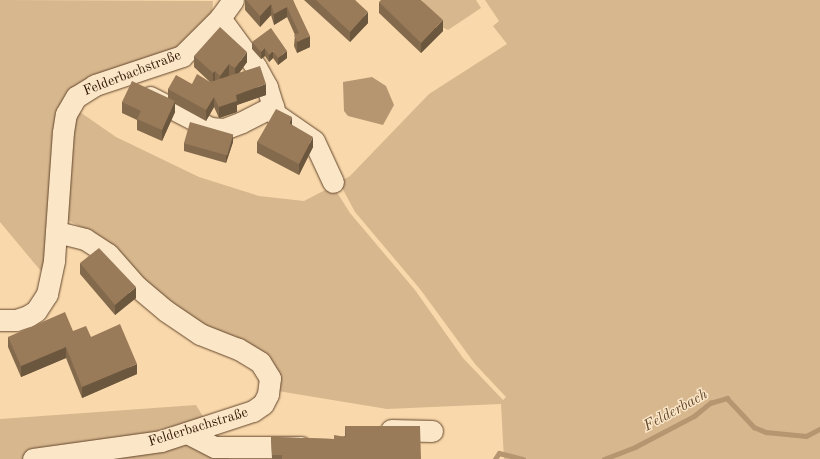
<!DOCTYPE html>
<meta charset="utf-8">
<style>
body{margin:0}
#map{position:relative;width:820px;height:459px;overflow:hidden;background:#f9d8ab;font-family:"Old Standard TT",serif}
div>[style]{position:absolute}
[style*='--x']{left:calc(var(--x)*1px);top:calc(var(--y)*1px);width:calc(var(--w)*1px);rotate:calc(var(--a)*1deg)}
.green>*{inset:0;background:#d7b78e}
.water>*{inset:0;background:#b59671}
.stream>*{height:4.5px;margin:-2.25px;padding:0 2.25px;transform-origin:2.25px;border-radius:2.25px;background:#b59671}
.roads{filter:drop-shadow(0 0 1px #62462b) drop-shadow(0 0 1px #62462b)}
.minor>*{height:21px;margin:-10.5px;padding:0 10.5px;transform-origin:10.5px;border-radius:10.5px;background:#fbe6c8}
.wall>*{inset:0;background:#846a4d}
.shaded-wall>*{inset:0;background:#6b563e}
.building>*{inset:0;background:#997b59;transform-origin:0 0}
span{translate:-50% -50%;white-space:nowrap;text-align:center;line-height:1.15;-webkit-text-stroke:3px #fbe6c8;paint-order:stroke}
.street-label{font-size:14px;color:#301600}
.water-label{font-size:15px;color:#65492d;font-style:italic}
</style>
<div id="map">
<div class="green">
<i style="clip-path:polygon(0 0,213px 1px,212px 17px,181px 51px,69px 96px,49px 274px,40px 270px,0 222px)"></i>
<i style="clip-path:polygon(422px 0,476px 0,481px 8px,448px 30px,440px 26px)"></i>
<i style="clip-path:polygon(485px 0,820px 0,820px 459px,504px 459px,501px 404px,387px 409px,278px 391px,280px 375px,272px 360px,248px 346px,205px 329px,170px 307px,89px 231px,65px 219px,71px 146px,77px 110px,116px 137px,199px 177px,259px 196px,304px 201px,333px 186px,350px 213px,415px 290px,463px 358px,503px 400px,506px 397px,475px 364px,420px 289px,355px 212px,339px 182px,350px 176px,429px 94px,507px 44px,493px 26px,499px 21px)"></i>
<i style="clip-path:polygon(196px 405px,229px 459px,0 459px,0 419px)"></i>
</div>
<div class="water">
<i style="clip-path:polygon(372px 77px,386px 86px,394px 105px,383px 125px,348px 116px,344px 111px,343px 82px)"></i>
</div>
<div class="stream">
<i style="--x:495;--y:459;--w:7;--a:-56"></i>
<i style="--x:499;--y:453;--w:25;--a:14"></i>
<i style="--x:604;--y:459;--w:33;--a:-21"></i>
<i style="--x:635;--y:447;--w:67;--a:-27.7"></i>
<i style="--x:694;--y:416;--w:21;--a:-39"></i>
<i style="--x:710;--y:403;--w:18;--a:-16"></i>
<i style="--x:727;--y:398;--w:40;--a:47"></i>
<i style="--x:754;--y:427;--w:13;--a:23"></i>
<i style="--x:766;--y:432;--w:40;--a:5.7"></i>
<i style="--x:806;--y:436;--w:16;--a:-27"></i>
</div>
<div class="roads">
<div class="minor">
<i style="--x:220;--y:18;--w:61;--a:53.7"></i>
<i style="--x:256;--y:67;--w:23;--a:61"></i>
<i style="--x:267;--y:87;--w:28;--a:73"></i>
<i style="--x:275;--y:114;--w:47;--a:34.7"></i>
<i style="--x:314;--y:141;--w:45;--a:65.1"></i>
<i style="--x:150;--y:97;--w:68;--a:27.3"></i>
<i style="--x:210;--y:128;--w:14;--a:4"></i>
<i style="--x:224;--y:129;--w:19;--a:-21"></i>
<i style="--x:242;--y:122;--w:35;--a:-27"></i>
<i style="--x:0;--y:320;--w:16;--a:0"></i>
<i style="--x:16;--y:320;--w:13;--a:-18"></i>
<i style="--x:28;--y:316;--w:9;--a:-32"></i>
<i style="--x:36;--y:311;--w:20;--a:-57"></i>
<i style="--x:47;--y:294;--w:35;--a:-78"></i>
<i style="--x:54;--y:260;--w:128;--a:-86"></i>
<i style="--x:63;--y:132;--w:18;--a:-81"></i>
<i style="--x:66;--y:114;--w:20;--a:-60"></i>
<i style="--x:76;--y:97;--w:22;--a:-32"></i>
<i style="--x:95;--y:85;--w:92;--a:-18.4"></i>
<i style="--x:182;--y:56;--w:54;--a:-45"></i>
<i style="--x:220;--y:18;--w:22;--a:-54"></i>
<i style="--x:391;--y:430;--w:41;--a:1.4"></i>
<i style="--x:187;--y:433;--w:31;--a:27"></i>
<i style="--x:215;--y:447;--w:86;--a:0"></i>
<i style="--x:33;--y:459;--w:129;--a:-8"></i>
<i style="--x:161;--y:441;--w:97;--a:-18.1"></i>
<i style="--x:253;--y:411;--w:12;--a:-35"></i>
<i style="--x:263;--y:404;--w:11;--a:-63"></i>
<i style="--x:268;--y:394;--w:16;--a:-83"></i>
<i style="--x:270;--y:378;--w:19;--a:-122"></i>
<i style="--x:260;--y:362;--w:26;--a:-149"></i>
<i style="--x:238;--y:349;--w:41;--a:-158.5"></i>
<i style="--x:200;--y:334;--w:41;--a:-145.9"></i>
<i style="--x:166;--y:311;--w:38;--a:-140"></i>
<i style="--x:137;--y:287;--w:44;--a:-131.3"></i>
<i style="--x:108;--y:254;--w:27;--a:-147"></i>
<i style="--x:85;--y:239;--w:30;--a:-166"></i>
</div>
</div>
<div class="wall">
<i style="clip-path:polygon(245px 0,293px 0,310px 47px,297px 53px,294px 46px,295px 35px,287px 17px,274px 25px,271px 15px,260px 27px,245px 10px)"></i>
<i style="clip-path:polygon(304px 0,355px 0,368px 23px,350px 42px)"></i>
<i style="clip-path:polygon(379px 2px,443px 31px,421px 53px,379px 13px)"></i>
<i style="clip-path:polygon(252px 42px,287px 58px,278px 65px,273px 58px,269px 62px,265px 56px,261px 59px,252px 49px)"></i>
<i style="clip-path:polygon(194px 56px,247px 62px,239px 73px,266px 95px,237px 105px,237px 112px,219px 118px,214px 107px,206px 121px,175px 104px,175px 112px,162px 141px,137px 130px,137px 120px,122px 113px,122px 102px,168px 98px,168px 89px,192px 84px,210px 82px,194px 67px)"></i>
<i style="clip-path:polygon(292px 125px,313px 147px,299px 175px,257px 153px,257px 142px)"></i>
<i style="clip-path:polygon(233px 142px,226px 163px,184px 151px,184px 143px)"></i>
<i style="clip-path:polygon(80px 263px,136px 298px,115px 315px,80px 274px)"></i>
<i style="clip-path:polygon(73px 331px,91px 337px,137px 374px,82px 398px,66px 358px,21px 377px,8px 347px,8px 337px)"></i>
<i style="clip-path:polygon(345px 426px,421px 459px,272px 459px,271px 437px,334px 439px,345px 436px)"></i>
</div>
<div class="shaded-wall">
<i style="clip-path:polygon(271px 4px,271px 15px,260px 27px,260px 16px)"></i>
<i style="clip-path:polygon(287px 7px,287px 17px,274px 25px,274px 14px)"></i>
<i style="clip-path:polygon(368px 12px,368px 23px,350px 42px,350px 32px)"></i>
<i style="clip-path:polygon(443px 20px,443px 31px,421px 53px,421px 43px)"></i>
<i style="clip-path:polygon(310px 36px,310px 47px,297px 53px,297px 42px)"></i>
<i style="clip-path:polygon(265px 48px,265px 56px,261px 59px,261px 52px)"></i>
<i style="clip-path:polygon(273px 51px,273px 58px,269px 62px,269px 55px)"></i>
<i style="clip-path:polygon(287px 51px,287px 58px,278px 65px,278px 58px)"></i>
<i style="clip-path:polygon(247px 52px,247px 62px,235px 79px,235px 68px)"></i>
<i style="clip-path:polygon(229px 64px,229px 75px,220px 86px,220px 76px)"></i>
<i style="clip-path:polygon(215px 71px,215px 82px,213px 84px,213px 73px)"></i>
<i style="clip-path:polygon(266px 84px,266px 95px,237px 105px,237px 112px,219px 118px,219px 107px,236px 95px)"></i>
<i style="clip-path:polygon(214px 97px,214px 107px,206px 121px,206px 110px)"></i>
<i style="clip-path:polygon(175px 101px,175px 112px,162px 141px,162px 130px)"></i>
<i style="clip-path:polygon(292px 117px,292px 128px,289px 123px)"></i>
<i style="clip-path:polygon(233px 134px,233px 142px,226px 163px,226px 156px)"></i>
<i style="clip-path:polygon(313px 137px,313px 147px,299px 175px,299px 164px)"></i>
<i style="clip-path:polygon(136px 287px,136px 298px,115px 315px,115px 305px)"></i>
<i style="clip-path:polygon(66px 347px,66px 358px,21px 377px,21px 366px)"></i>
<i style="clip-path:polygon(137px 364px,137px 374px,82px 398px,82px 387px)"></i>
</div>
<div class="building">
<i style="clip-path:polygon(246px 0,293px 0,310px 36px,297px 42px,294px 35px,299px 33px,287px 7px,274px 14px,271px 4px,260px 16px)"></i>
<i style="clip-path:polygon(316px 0,355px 0,368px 12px,350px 32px)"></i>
<i style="clip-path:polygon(381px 0,421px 0,443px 20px,421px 43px,379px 2px)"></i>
<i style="clip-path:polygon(220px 27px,247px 52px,235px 68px,229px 64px,220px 76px,215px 71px,213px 73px,194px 56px)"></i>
<i style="clip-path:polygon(271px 28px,287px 51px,278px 58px,273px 51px,269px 55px,265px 48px,261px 52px,252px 42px)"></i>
<i style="clip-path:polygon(260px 66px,266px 84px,236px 95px,237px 101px,219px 107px,214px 97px,206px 110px,168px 89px,176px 75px,192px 84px,197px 74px,210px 82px)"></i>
<i style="clip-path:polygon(132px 81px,175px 101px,162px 130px,137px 119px,141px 111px,122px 102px)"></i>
<i style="clip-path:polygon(276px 109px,292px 117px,289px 123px,313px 137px,299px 164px,257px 142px)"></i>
<i style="left:190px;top:122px;width:45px;height:22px;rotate:16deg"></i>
<i style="clip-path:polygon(99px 248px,136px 287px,115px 305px,80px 263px)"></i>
<i style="clip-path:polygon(65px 312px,73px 331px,86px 326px,91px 337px,120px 324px,137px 364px,82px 387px,66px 347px,21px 366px,8px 337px)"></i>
<i style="clip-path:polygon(345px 426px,420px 426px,421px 459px,282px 459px,282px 455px,272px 455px,271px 437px,334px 439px,334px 435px,346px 437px)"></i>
</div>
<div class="street-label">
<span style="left:132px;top:73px;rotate:-21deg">Felderbachstraße</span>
<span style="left:198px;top:427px;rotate:-17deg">Felderbachstraße</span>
</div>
<div class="water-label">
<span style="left:676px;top:411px;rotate:-29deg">Felderbach</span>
</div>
</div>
